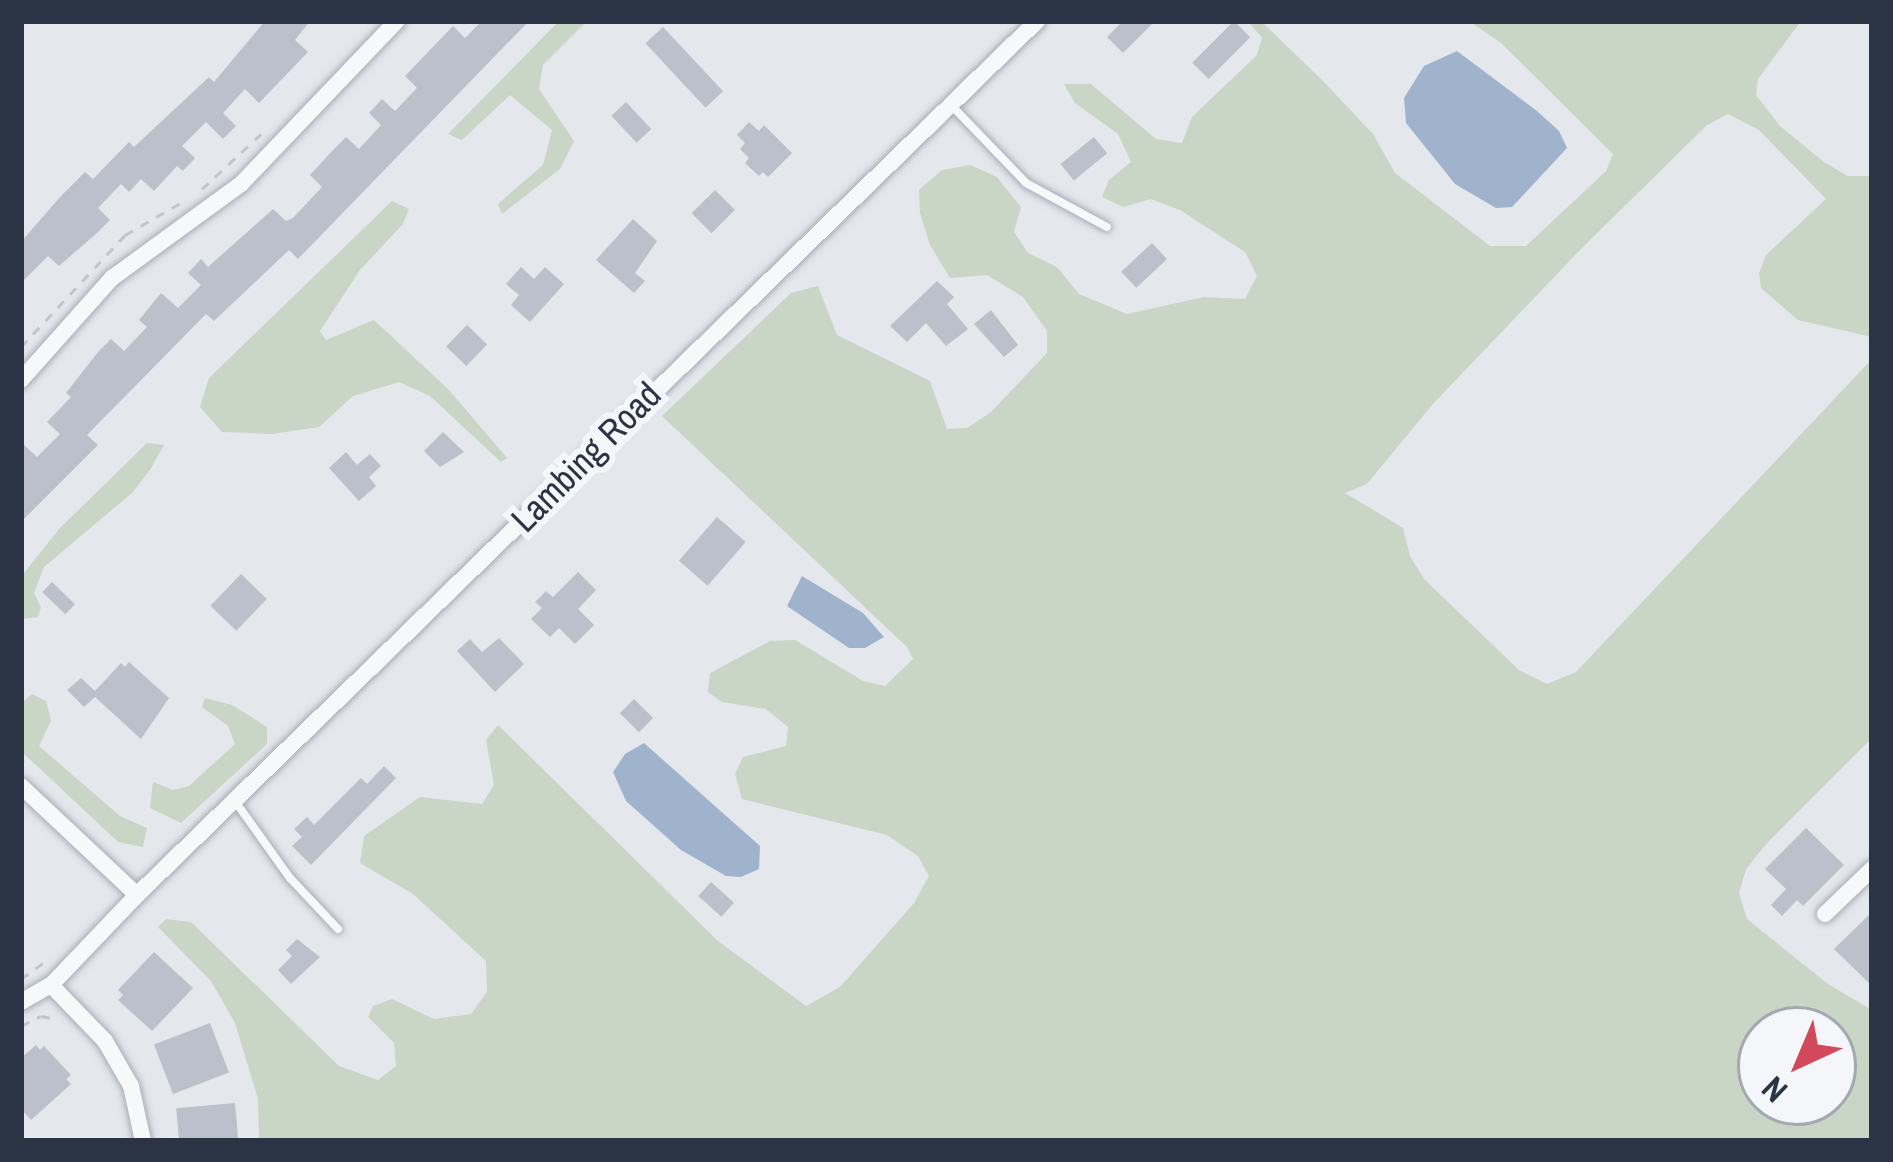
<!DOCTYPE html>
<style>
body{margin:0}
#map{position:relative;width:1893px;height:1162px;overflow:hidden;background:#e4e7ec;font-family:"Archivo Narrow",sans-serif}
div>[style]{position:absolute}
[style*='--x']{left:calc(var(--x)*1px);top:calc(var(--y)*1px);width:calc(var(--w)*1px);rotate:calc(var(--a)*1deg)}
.green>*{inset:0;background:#c9d6c5}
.water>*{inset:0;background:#9fb4cc}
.building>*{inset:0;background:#bbc0ca;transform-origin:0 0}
.path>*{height:3px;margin-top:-1.5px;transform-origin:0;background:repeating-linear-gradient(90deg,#c2c5cb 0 9px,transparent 0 18px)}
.roads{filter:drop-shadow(0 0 3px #a9aeb7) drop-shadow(0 0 3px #a9aeb7)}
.service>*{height:8px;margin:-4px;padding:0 4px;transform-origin:4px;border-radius:4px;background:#f7f8fa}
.minor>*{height:16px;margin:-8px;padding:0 8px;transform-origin:8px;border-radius:8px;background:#f7f8fa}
span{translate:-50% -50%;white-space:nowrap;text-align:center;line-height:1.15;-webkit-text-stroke:12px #f4f6f9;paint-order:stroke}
.street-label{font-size:36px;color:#2b3445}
.frame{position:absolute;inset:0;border:24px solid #2b3445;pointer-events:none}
.north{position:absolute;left:1737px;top:1006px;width:120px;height:120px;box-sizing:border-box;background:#f4f6f9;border:3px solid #a4a8b1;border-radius:50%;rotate:224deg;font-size:33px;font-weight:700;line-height:48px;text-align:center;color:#2b3445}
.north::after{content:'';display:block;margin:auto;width:42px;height:54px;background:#d1495b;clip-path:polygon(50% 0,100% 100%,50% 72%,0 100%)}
</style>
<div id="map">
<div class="green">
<i style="clip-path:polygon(559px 21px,587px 21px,543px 65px,539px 89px,574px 141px,560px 169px,502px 214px,498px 204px,543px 165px,552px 130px,510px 95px,462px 140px,448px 134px)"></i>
<i style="clip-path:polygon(evenodd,1248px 21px,1261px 21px,1324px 82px,1373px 134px,1395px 173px,1490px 246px,1526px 246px,1606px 171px,1613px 154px,1501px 43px,1469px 21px,1801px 21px,1758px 79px,1756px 95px,1780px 126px,1824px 162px,1848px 176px,1872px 176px,1872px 337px,1798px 320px,1761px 288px,1759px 273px,1766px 255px,1826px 199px,1759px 130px,1728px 114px,1707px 125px,1580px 250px,1432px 405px,1367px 484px,1345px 493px,1403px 528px,1410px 556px,1424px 579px,1519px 670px,1547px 684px,1576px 672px,1872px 359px,1872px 738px,1767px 843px,1746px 869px,1739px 893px,1747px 919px,1828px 984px,1872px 1010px,1872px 1141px,259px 1141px,258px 1099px,235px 1023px,211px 981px,158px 927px,166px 919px,191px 922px,339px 1066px,378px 1080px,396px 1066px,394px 1043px,368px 1017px,373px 1006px,392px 999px,434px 1019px,471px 1014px,487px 992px,486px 961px,413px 894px,360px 863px,364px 836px,420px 797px,482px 804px,494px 785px,486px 740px,498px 725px,718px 941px,806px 1006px,840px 987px,914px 903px,929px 876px,918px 856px,887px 835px,742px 799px,735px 774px,743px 757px,786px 746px,788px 727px,766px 709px,722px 702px,708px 692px,710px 673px,770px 641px,795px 640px,863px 681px,885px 686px,913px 659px,907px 647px,662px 416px,791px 293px,818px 286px,837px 335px,930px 381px,947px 429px,967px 428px,991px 412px,1047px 353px,1047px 331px,1023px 297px,987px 275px,950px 278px,930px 245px,920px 213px,919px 190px,942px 170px,970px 165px,997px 177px,1021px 207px,1014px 232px,1028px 253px,1057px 267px,1079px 294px,1127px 314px,1204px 297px,1245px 299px,1257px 276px,1245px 252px,1180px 210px,1151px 199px,1123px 207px,1102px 197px,1109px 180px,1131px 162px,1118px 134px,1075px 103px,1064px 84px,1091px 84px,1156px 139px,1182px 143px,1192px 117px,1257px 55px,1262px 38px,1248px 21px,1833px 1030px,1833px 1102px,1761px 1102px,1761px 1030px,1833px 1030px)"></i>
<i style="clip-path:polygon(392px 201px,409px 209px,403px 224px,360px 270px,320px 331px,326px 340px,374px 320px,449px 390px,507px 458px,501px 462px,430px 396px,399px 382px,353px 396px,319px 427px,272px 434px,222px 432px,200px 407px,209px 378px)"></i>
<i style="clip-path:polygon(147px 443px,164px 445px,150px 470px,132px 493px,44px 567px,34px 593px,41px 607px,38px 617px,21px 619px,21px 577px,59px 529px)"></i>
<i style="clip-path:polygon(32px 694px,46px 701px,51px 721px,39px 746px,120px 816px,147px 828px,143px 847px,118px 842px,21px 751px,21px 704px)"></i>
<i style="clip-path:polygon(205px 698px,232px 705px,267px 727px,267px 744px,181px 823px,150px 808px,153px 782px,173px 790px,189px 786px,235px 744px,228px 726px,202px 707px)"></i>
</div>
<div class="water">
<i style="clip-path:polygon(1457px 51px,1537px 111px,1559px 131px,1567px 148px,1512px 207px,1496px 208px,1455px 184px,1406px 123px,1404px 98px,1424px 66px)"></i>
<i style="clip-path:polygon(802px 576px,863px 613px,884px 637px,865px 648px,849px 648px,787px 606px)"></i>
<i style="clip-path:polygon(644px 743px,760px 846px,759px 869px,741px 877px,726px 876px,681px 850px,626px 801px,613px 772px,625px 754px)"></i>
</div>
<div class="building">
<i style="clip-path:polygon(265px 21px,310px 21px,295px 40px,308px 52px,259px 103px,245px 89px,223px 113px,236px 126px,223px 139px,206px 122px,182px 146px,195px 158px,183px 171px,177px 166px,154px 191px,141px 179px,129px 192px,121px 184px,98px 208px,110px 220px,97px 233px,59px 266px,48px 256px,21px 283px,21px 242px,60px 197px,85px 172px,93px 179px,129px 142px,134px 147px,209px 77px,214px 82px)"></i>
<i style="clip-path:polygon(482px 21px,529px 21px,298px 259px,289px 250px,214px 321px,206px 314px,87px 435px,98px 445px,21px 522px,21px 442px,37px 457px,60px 434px,47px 422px,71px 397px,66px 393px,98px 352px,111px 339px,124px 351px,147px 327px,139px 320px,161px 293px,178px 308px,201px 285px,188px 273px,201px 259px,208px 267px,273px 209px,286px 221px,293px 218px,322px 187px,310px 175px,332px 151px,346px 137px,359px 149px,381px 125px,369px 113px,382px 99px,395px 111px,417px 88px,405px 76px,453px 26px,465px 38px)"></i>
<i style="clip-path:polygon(1123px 21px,1155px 21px,1123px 53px,1107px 37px)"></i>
<i style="left:1234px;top:21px;width:23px;height:59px;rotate:45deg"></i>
<i style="left:663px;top:27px;width:88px;height:24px;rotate:47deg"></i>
<i style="left:626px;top:102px;width:37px;height:20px;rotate:47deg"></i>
<i style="clip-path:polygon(749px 122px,759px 131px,764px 125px,792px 153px,768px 177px,763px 172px,759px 176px,745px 163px,749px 158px,740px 149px,745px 143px,737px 135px)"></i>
<i style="left:1094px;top:137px;width:21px;height:43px;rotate:51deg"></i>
<i style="left:715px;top:190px;width:28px;height:33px;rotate:45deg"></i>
<i style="clip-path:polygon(633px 219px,657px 241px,635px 273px,645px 281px,634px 293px,596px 260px)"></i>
<i style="left:1152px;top:243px;width:22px;height:42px;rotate:47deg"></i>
<i style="clip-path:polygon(521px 267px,534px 279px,545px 267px,564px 284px,530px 322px,511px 305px,519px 295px,506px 284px)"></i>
<i style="clip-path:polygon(937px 281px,954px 297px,947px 304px,968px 329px,946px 346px,926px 323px,907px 342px,890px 326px)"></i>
<i style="clip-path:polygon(991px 310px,1018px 345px,1004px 357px,974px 324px)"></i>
<i style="left:467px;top:325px;width:28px;height:30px;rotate:44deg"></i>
<i style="clip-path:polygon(443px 432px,464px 452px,440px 467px,424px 451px)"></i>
<i style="clip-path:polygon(346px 452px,357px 465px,370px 454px,381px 466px,369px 477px,376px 486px,359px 501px,329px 468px)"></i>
<i style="left:717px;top:517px;width:38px;height:58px;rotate:41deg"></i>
<i style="clip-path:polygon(578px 572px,596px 590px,578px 609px,594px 625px,575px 644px,559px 628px,550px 637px,531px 619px,542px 608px,535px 602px,546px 591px,553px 597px)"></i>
<i style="left:241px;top:574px;width:36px;height:44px;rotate:44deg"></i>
<i style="left:52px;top:582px;width:32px;height:14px;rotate:44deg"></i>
<i style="clip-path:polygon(499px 638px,524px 664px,495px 692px,457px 651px,470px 639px,482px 652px)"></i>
<i style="clip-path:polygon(129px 662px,169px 698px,141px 739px,95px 697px,84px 707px,67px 690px,81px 678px,95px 691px,121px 663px,125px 667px)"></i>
<i style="left:634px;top:699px;width:27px;height:20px;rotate:45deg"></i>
<i style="clip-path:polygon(384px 766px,396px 778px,311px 865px,292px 846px,302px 837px,294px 829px,307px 817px,314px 825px,361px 778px,367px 784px)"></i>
<i style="clip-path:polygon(1806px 828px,1844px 865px,1803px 906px,1797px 900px,1782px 916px,1771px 905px,1786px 889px,1765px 869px)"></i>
<i style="left:711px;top:882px;width:31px;height:19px;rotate:42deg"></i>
<i style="clip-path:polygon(1872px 912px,1872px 986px,1834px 949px)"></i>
<i style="clip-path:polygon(297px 939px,320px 957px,291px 984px,278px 970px,292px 956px,286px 950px)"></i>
<i style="clip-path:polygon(154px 952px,193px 988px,152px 1031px,118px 1000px,123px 995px,118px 990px)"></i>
<i style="left:210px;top:1023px;width:53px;height:60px;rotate:69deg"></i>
<i style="clip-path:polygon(36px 1045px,40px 1050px,44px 1046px,71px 1075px,66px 1079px,71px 1084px,31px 1120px,21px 1109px,21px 1058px)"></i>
<i style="left:235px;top:1103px;width:38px;height:59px;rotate:85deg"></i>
</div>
<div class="path">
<i style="--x:202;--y:189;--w:81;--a:-43"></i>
<i style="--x:21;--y:347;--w:153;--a:-47.1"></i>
<i style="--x:125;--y:235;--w:68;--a:-30"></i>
<i style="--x:21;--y:979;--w:36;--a:-36"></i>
<i style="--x:21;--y:1026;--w:22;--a:-27"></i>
<i style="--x:41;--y:1016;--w:17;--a:10"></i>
</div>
<div class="roads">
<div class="service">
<i style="--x:952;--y:106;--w:107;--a:46.1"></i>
<i style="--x:1026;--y:183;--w:92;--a:28.5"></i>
<i style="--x:235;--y:801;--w:95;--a:54.5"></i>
<i style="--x:290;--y:878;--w:70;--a:46.7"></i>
</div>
<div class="minor">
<i style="--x:21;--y:380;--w:137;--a:-48.3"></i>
<i style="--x:112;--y:278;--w:160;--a:-36.1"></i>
<i style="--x:241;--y:184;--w:226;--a:-46.3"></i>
<i style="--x:21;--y:786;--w:159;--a:43.2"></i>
<i style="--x:1825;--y:914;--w:65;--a:-43.8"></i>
<i style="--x:51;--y:985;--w:78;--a:46"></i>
<i style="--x:105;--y:1041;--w:52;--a:60"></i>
<i style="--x:131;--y:1086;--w:56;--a:77.7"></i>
<i style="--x:21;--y:1002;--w:34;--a:-30"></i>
<i style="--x:51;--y:985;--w:124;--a:-46.3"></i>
<i style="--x:137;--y:895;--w:1255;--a:-44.16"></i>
</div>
</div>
<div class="street-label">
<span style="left:586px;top:457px;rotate:-45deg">Lambing Road</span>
</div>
<div class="frame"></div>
<div class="north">N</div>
</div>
